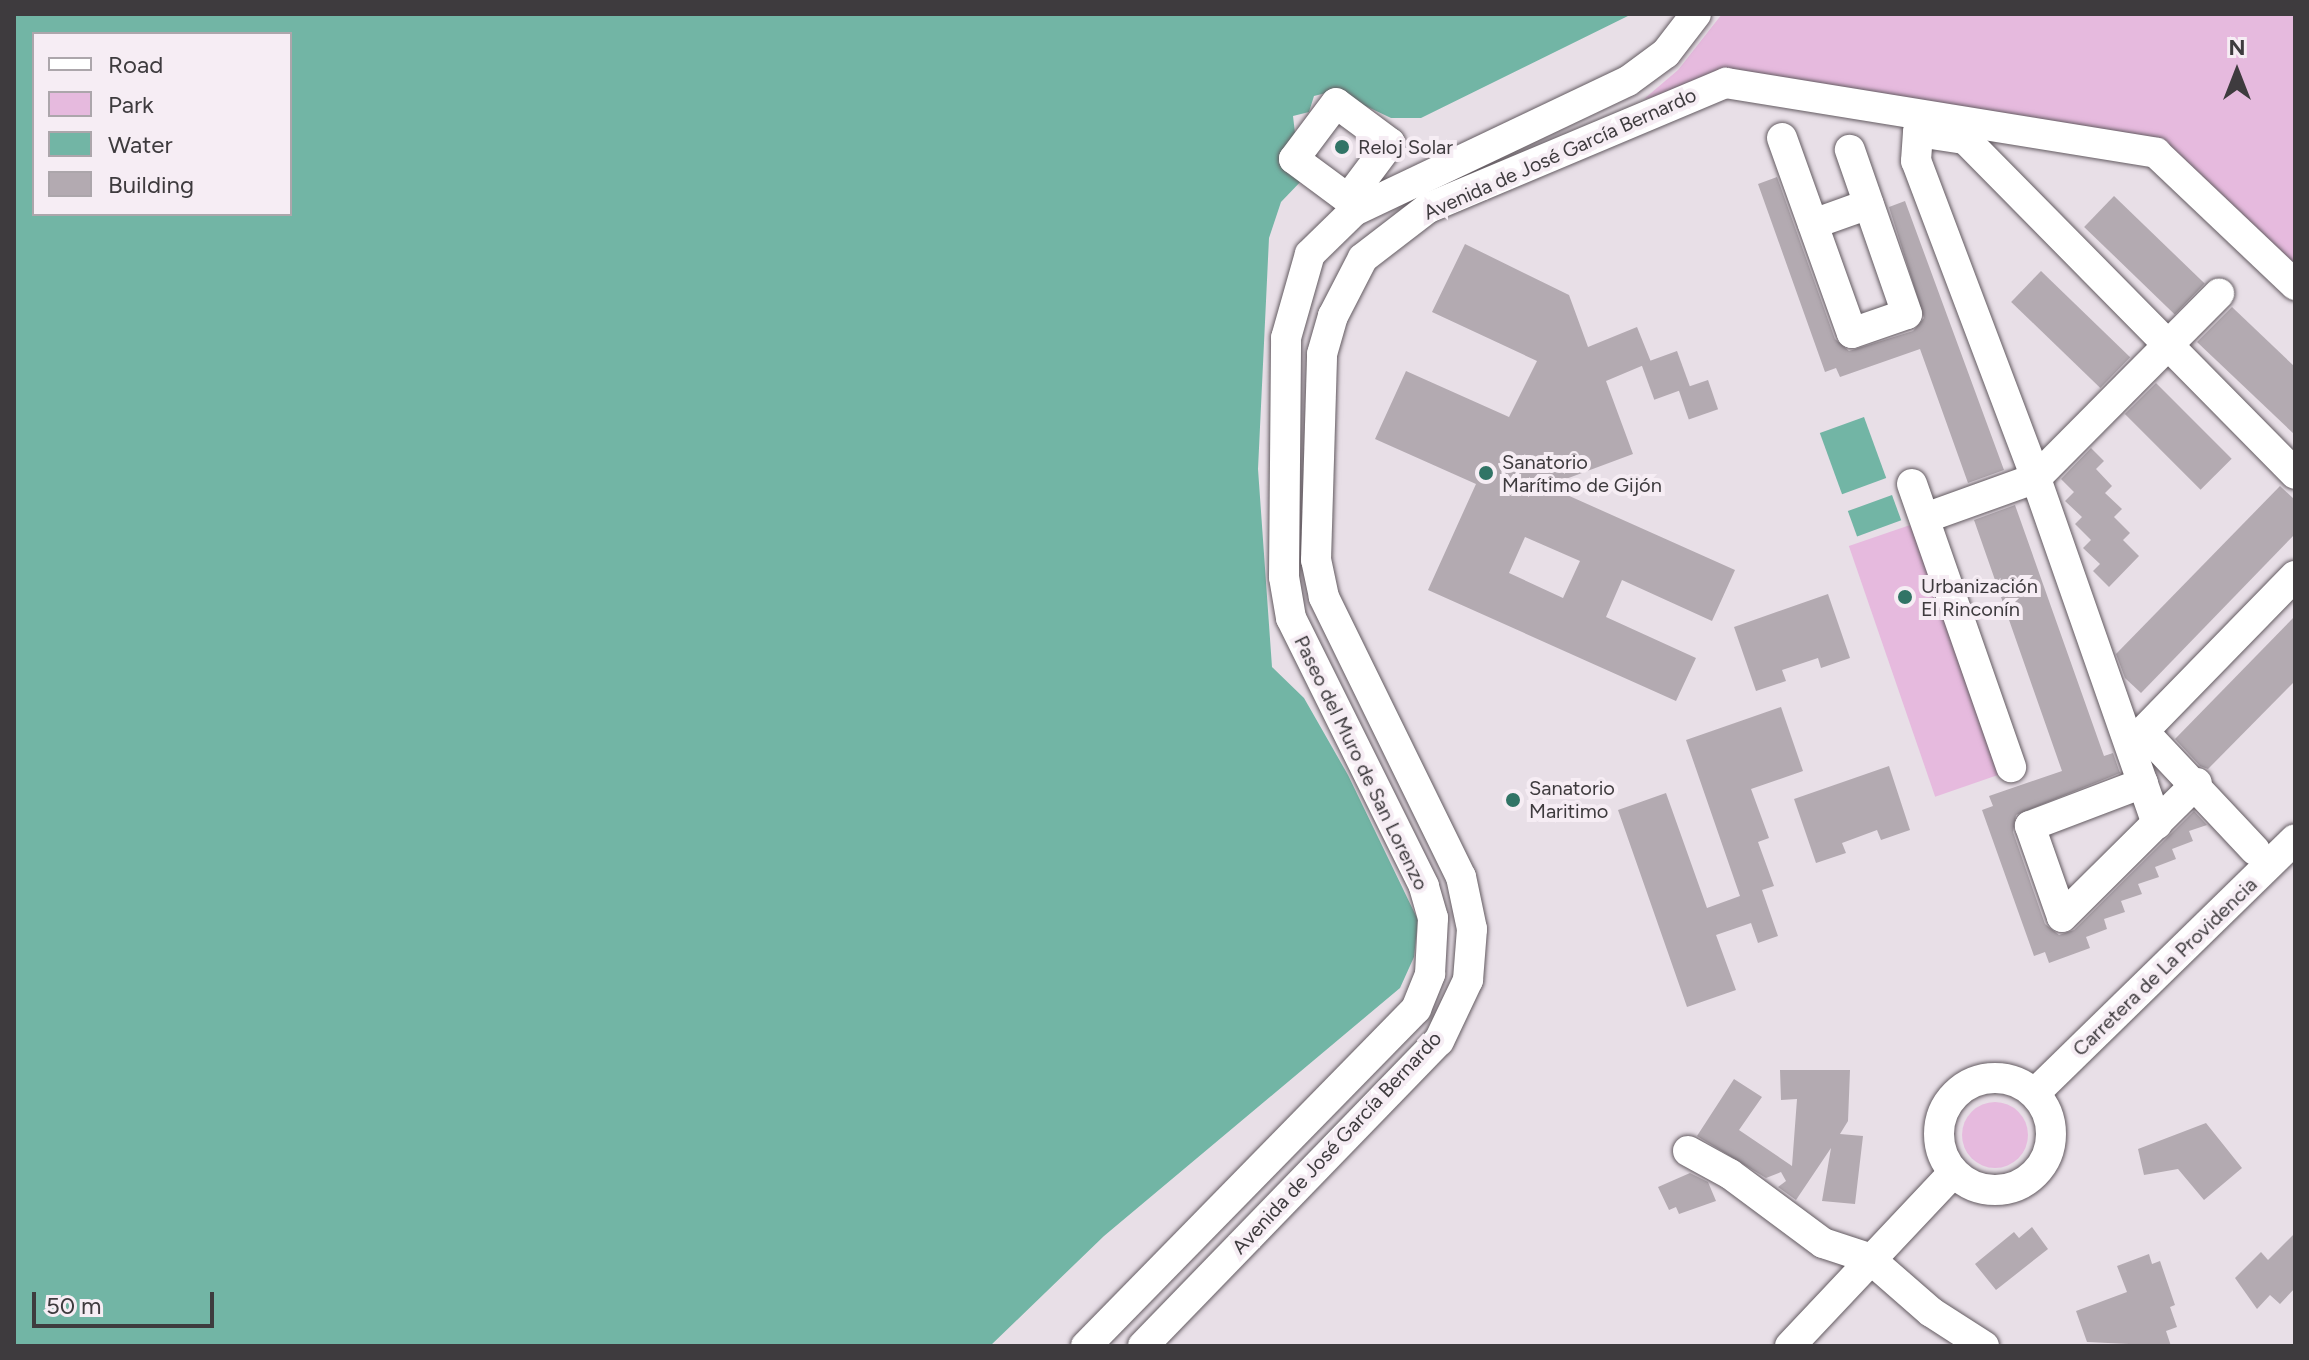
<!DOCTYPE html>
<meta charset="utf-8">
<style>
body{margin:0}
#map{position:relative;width:2309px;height:1360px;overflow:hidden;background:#e8dfe7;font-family:Figtree,sans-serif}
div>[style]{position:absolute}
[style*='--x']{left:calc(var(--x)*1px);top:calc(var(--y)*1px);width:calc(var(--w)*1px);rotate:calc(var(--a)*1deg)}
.green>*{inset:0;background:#e6bade;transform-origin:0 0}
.round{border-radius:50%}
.water>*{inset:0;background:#72b5a5;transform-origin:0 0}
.building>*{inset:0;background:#b3aab1;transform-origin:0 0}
.roads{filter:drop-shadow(0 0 2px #635b61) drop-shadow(0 0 2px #635b61)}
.minor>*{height:30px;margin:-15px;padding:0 15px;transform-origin:15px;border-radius:15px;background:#fff}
.minor>.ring{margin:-15px;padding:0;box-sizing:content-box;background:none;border:30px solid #fff;border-radius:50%}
.dots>*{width:22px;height:22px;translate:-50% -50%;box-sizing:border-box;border:4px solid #f6edf4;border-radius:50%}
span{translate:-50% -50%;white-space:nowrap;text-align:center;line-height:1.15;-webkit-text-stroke:8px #f6edf4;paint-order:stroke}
.poi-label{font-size:20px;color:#3e3b3e}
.left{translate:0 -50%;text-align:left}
.street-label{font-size:20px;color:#3e3b3e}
.frame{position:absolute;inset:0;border:16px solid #3e3b3e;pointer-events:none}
.legend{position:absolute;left:32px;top:32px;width:260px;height:184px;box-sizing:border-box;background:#f6edf4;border:2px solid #aca6ab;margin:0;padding:10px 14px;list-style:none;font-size:24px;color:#3e3b3e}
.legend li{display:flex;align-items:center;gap:16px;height:40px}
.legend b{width:40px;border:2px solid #aca6ab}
.north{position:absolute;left:2197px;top:32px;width:80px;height:80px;-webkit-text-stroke:6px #f6edf4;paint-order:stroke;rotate:0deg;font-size:22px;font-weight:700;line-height:32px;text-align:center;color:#3e3b3e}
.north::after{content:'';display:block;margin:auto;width:28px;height:36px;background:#3e3b3e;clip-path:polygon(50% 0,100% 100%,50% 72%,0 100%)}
.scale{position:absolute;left:32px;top:1292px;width:182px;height:36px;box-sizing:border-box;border:4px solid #3e3b3e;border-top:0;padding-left:10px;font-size:24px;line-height:28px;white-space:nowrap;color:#3e3b3e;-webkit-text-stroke:6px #f6edf4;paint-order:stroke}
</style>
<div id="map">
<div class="green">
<i style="clip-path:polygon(1722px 14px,2295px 14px,2295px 285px,2156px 153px,1727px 83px,1644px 99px,1678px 70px)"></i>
<i style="left:1916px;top:523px;width:265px;height:71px;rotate:71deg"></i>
<i class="round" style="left:1962px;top:1102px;width:66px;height:66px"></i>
</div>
<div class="water">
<i style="clip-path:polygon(evenodd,14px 14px,1632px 14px,1421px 118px,1391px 118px,1334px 91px,1314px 96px,1309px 112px,1293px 116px,1295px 133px,1288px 154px,1305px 177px,1281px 202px,1269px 238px,1258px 469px,1272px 667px,1304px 698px,1348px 775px,1418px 920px,1414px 957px,1400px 988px,1104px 1236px,990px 1346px,14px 1346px,14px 14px,34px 34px,290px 34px,290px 214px,34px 214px,34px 34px)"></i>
<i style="left:1864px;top:417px;width:65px;height:47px;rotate:70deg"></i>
<i style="left:1892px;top:495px;width:27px;height:47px;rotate:70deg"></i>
</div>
<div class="building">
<i style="clip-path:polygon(1777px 177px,1835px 339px,1849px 351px,1913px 331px,1924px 318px,1889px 207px,1905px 201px,2004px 470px,1968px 483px,1920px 349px,1840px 377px,1836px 368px,1825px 372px,1758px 184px)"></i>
<i style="left:2114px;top:196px;width:126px;height:43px;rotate:44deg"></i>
<i style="clip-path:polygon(evenodd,1465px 244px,1569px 295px,1588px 347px,1637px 327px,1651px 362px,1606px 381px,1633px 454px,1547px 486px,1735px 570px,1712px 621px,1622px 580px,1606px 617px,1696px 658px,1676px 701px,1428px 590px,1476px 484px,1375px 439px,1406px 371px,1509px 417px,1537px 361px,1432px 312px,1465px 244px,1525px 537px,1580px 561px,1563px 598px,1509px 573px,1525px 537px)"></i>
<i style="left:2041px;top:271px;width:124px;height:43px;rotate:44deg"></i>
<i style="clip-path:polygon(2232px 307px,2295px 367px,2295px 435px,2197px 342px)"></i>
<i style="left:1677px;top:351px;width:38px;height:38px;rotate:70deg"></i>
<i style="left:1708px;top:380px;width:31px;height:31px;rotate:71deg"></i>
<i style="left:2156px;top:383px;width:107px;height:44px;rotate:45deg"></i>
<i style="clip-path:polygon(2091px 448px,2104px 461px,2096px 469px,2112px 486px,2105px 493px,2122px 509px,2114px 517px,2130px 533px,2123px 540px,2139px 556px,2109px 587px,2093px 571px,2100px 564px,2083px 548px,2091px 540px,2075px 524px,2082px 517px,2065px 501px,2074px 492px,2061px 479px)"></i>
<i style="clip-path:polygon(2280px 486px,2295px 500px,2295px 534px,2141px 693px,2125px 678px,2116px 654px)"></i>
<i style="clip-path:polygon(2015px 505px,2104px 756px,2113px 753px,2120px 773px,2016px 815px,2013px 832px,2045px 924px,2059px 935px,2074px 930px,2194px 811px,2207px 825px,2189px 831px,2193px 841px,2172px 849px,2176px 859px,2155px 867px,2159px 877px,2138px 884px,2142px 894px,2121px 901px,2125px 912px,2104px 919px,2107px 929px,2086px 937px,2090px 948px,2049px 963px,2045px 952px,2034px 956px,1982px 810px,1993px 806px,1989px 796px,2062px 771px,1974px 520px)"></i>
<i style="clip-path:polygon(1828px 594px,1850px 658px,1821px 668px,1818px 658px,1782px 670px,1786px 681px,1756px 691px,1734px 627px)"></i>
<i style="clip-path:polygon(2295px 616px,2295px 681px,2208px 769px,2200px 766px,2175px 739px)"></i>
<i style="clip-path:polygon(1781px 707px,1803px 771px,1751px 789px,1769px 838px,1758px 842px,1774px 886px,1762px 890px,1778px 936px,1758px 943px,1751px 923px,1716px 935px,1736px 990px,1687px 1007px,1618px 810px,1666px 793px,1707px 908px,1740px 896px,1686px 740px)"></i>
<i style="clip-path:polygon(1889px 766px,1910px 830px,1881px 840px,1877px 830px,1842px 843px,1846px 853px,1816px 863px,1794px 799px)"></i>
<i style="clip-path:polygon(1780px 1070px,1850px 1070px,1848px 1121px,1840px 1134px,1863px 1136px,1855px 1204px,1822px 1201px,1831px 1148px,1796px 1200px,1778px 1187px,1786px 1181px,1781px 1172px,1766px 1178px,1697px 1136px,1734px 1079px,1762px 1097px,1739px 1130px,1792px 1166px,1797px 1099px,1781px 1100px)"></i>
<i style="clip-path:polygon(2206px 1123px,2242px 1168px,2204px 1200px,2178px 1169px,2144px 1175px,2138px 1149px)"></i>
<i style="clip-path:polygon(1690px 1173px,1708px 1182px,1716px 1201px,1679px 1214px,1676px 1207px,1669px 1210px,1658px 1187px)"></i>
<i style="clip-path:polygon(2032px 1227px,2048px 1249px,1996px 1290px,1975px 1264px,2014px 1232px,2019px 1238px)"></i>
<i style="clip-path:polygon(2295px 1233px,2295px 1288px,2280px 1304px,2270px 1295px,2257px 1309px,2235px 1278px,2261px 1252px,2268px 1260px)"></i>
<i style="clip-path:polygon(2149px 1254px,2152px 1264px,2160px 1261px,2175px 1305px,2170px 1307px,2177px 1327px,2166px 1331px,2171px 1346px,2087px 1342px,2076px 1311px,2127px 1292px,2117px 1266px)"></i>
</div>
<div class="roads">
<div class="minor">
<i style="--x:1782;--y:138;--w:207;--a:70.3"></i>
<i style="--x:1852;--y:333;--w:58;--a:-19.1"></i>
<i style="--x:1907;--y:314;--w:174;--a:-109.2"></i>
<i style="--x:1348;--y:199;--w:70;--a:-53.1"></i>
<i style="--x:1390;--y:143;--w:67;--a:-143.5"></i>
<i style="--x:1336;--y:103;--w:70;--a:126.9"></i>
<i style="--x:1294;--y:159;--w:67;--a:36.5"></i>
<i style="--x:1348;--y:199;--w:13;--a:63"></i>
<i style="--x:1813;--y:224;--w:59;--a:-19.7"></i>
<i style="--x:1912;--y:484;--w:300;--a:70.7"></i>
<i style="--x:1925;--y:518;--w:118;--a:-19.8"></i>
<i style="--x:2036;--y:478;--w:260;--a:-45.2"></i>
<i style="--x:2144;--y:732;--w:162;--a:46.8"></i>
<i style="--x:2130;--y:745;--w:236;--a:-45.7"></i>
<i style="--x:2143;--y:783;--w:121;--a:159.2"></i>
<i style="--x:2030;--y:826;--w:96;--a:70.6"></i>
<i style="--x:2062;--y:917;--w:190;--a:-44.8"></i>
<i style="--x:2157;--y:824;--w:367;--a:-109.3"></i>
<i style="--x:2036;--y:478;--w:339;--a:-110.7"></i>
<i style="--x:1916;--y:161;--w:29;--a:-86"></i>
<i style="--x:1918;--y:132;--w:48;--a:8.5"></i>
<i style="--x:1965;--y:139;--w:470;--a:45.4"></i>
<i class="ring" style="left:1939px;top:1078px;width:82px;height:82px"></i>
<i style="--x:2035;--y:1093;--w:363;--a:-44.3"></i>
<i style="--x:1688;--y:1151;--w:48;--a:28.7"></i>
<i style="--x:1730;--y:1174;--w:116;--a:36.6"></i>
<i style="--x:1823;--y:1243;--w:48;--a:18.1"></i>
<i style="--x:1869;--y:1258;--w:82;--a:41.1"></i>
<i style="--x:1931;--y:1312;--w:63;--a:32.7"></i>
<i style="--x:1086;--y:1346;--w:472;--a:-45.6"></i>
<i style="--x:1416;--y:1009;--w:38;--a:-68"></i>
<i style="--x:1430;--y:974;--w:56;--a:-86.9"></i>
<i style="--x:1433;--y:918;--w:33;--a:-106"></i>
<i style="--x:1424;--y:886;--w:299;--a:-116.4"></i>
<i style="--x:1291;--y:618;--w:42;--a:-99.7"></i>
<i style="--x:1284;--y:577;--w:239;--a:-89.5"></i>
<i style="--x:1286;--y:338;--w:87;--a:-74.1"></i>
<i style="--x:1310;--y:254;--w:62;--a:-44.3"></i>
<i style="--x:1354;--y:211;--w:303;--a:-25.4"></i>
<i style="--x:1628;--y:81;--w:47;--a:-36.4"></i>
<i style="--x:1666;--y:53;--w:49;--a:-52.4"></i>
<i style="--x:1143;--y:1346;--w:425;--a:-45.9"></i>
<i style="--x:1439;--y:1041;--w:68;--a:-64.6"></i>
<i style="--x:1468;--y:980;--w:51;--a:-85.5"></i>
<i style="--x:1472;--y:929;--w:53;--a:-101.9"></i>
<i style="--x:1461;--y:877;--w:312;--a:-116.1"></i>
<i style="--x:1324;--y:597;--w:38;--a:-102"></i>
<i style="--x:1316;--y:560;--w:206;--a:-88.3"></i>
<i style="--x:1322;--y:354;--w:40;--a:-74"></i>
<i style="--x:1333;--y:316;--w:65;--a:-62.7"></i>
<i style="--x:1363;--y:258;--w:82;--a:-37.6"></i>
<i style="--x:1428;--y:208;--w:323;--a:-22.8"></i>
<i style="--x:1726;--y:83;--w:436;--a:9.2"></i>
<i style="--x:2156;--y:153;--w:192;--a:43.5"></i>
<i style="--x:1790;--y:1346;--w:238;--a:-46.7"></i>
</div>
</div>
<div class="dots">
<i style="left:1342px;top:147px;background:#317466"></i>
<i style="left:1486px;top:473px;background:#317466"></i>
<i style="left:1905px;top:597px;background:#317466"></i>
<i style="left:1513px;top:800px;background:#317466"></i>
</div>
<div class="poi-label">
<span class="left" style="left:1358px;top:147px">Reloj Solar</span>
<span class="left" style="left:1502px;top:474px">Sanatorio<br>Marítimo de Gijón</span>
<span class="left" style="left:1921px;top:598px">Urbanización<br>El Rinconín</span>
<span class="left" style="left:1529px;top:800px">Sanatorio<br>Maritimo</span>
</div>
<div class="street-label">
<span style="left:1560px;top:154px;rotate:-24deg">Avenida de José García Bernardo</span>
<span style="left:1361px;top:763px;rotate:64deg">Paseo del Muro de San Lorenzo</span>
<span style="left:2165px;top:967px;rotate:-44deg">Carretera de La Providencia</span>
<span style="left:1337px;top:1143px;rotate:-47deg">Avenida de José García Bernardo</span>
</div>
<div class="frame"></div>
<ul class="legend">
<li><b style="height:10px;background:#fff"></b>Road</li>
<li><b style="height:22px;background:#e6bade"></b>Park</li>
<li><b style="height:22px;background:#72b5a5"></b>Water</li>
<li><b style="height:22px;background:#b3aab1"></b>Building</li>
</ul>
<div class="north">N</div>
<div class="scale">50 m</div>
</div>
